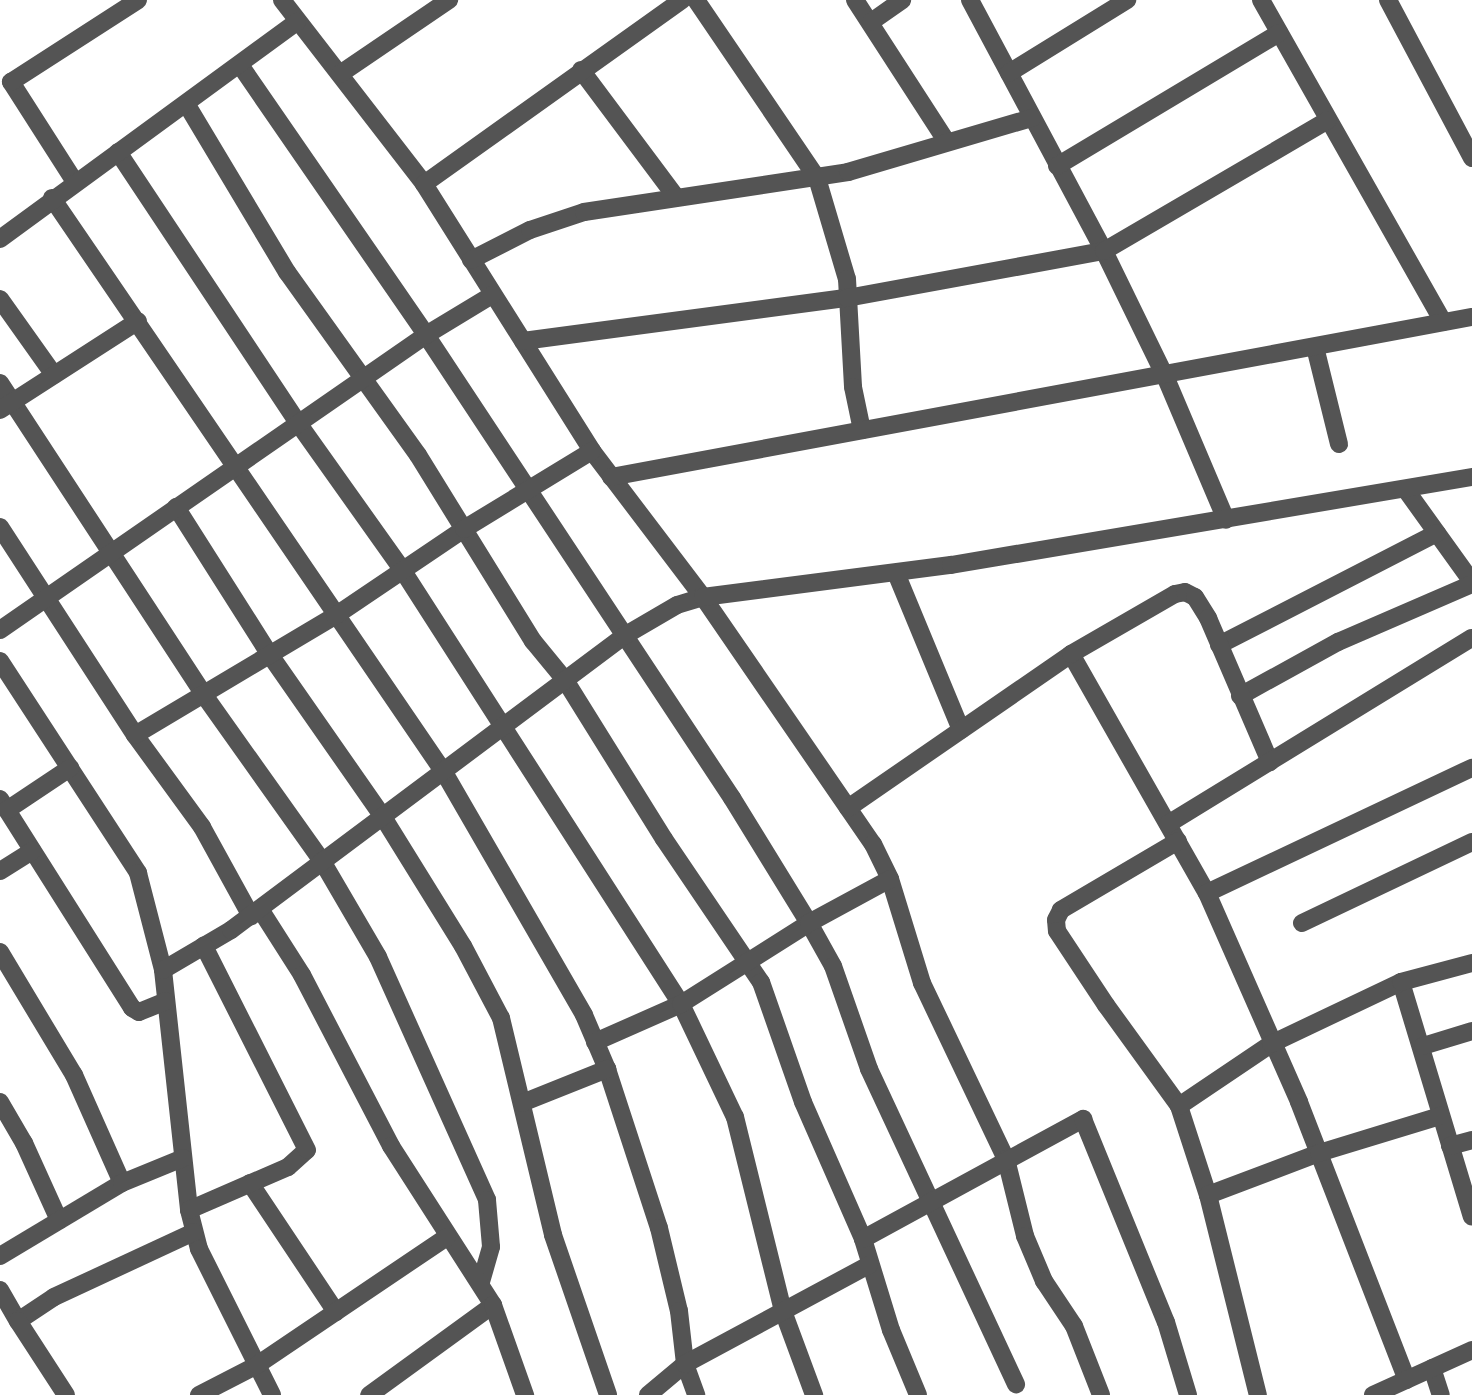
<!DOCTYPE html>
<style>
body{margin:0}
#map{position:relative;width:1472px;height:1395px;overflow:hidden;background:#fff;font-family:"Alegreya Sans",sans-serif}
div>[style]{position:absolute}
[style*='--x']{left:calc(var(--x)*1px);top:calc(var(--y)*1px);width:calc(var(--w)*1px);rotate:calc(var(--a)*1deg)}
.minor>*{height:18px;margin:-9px;padding:0 9px;transform-origin:9px;border-radius:9px;background:#545454}
span{translate:-50% -50%;white-space:nowrap;text-align:center;line-height:1.15;-webkit-text-stroke:8px #fff;paint-order:stroke}
</style>
<div id="map">
<div class="minor">
<i style="--x:282;--y:0;--w:232;--a:52.3"></i>
<i style="--x:424;--y:184;--w:315;--a:57.8"></i>
<i style="--x:592;--y:451;--w:183;--a:52.8"></i>
<i style="--x:703;--y:597;--w:300;--a:55.5"></i>
<i style="--x:873;--y:844;--w:39;--a:64"></i>
<i style="--x:890;--y:879;--w:109;--a:72.9"></i>
<i style="--x:922;--y:983;--w:195;--a:64.5"></i>
<i style="--x:1006;--y:1159;--w:79;--a:76.1"></i>
<i style="--x:1025;--y:1236;--w:49;--a:67.1"></i>
<i style="--x:1044;--y:1281;--w:54;--a:56.3"></i>
<i style="--x:1074;--y:1326;--w:74;--a:68.6"></i>
<i style="--x:696;--y:0;--w:215;--a:55.8"></i>
<i style="--x:817;--y:178;--w:105;--a:73.5"></i>
<i style="--x:847;--y:279;--w:108;--a:86.8"></i>
<i style="--x:853;--y:387;--w:44;--a:78.2"></i>
<i style="--x:855;--y:0;--w:169;--a:57.1"></i>
<i style="--x:970;--y:0;--w:285;--a:61.9"></i>
<i style="--x:1104;--y:251;--w:139;--a:64"></i>
<i style="--x:1165;--y:376;--w:156;--a:67"></i>
<i style="--x:1261;--y:0;--w:370;--a:60.5"></i>
<i style="--x:1388;--y:0;--w:179;--a:62"></i>
<i style="--x:871;--y:22;--w:38;--a:-35"></i>
<i style="--x:240;--y:65;--w:328;--a:55.4"></i>
<i style="--x:426;--y:335;--w:555;--a:56.54"></i>
<i style="--x:732;--y:798;--w:147;--a:58.4"></i>
<i style="--x:809;--y:923;--w:49;--a:60.8"></i>
<i style="--x:833;--y:966;--w:109;--a:70.7"></i>
<i style="--x:869;--y:1069;--w:348;--a:65"></i>
<i style="--x:581;--y:70;--w:159;--a:53.2"></i>
<i style="--x:1009;--y:73;--w:139;--a:-31.7"></i>
<i style="--x:340;--y:74;--w:132;--a:-34.2"></i>
<i style="--x:187;--y:105;--w:195;--a:59.1"></i>
<i style="--x:287;--y:272;--w:225;--a:54.4"></i>
<i style="--x:418;--y:455;--w:219;--a:58.3"></i>
<i style="--x:533;--y:641;--w:50;--a:50.6"></i>
<i style="--x:565;--y:680;--w:187;--a:58.1"></i>
<i style="--x:664;--y:839;--w:173;--a:55.9"></i>
<i style="--x:761;--y:982;--w:127;--a:70.7"></i>
<i style="--x:803;--y:1102;--w:150;--a:66.3"></i>
<i style="--x:863;--y:1239;--w:95;--a:72.9"></i>
<i style="--x:891;--y:1330;--w:70;--a:67.4"></i>
<i style="--x:118;--y:152;--w:325;--a:56.4"></i>
<i style="--x:298;--y:423;--w:181;--a:54.6"></i>
<i style="--x:403;--y:571;--w:515;--a:57.3"></i>
<i style="--x:681;--y:1004;--w:125;--a:64.5"></i>
<i style="--x:735;--y:1117;--w:200;--a:76.1"></i>
<i style="--x:783;--y:1311;--w:90;--a:69.7"></i>
<i style="--x:1057;--y:166;--w:259;--a:-30.9"></i>
<i style="--x:75;--y:182;--w:119;--a:-122.6"></i>
<i style="--x:11;--y:82;--w:151;--a:-32.8"></i>
<i style="--x:424;--y:184;--w:317;--a:-35.5"></i>
<i style="--x:52;--y:198;--w:697;--a:55.69"></i>
<i style="--x:445;--y:774;--w:278;--a:60"></i>
<i style="--x:584;--y:1015;--w:59;--a:66.9"></i>
<i style="--x:607;--y:1069;--w:167;--a:71.9"></i>
<i style="--x:659;--y:1228;--w:85;--a:76.5"></i>
<i style="--x:679;--y:1311;--w:53;--a:83.5"></i>
<i style="--x:685;--y:1364;--w:33;--a:70"></i>
<i style="--x:0;--y:239;--w:368;--a:-36.2"></i>
<i style="--x:471;--y:260;--w:66;--a:-27"></i>
<i style="--x:530;--y:230;--w:57;--a:-18.4"></i>
<i style="--x:584;--y:212;--w:267;--a:-8.6"></i>
<i style="--x:848;--y:172;--w:192;--a:-16.4"></i>
<i style="--x:0;--y:299;--w:93;--a:54.6"></i>
<i style="--x:523;--y:341;--w:327;--a:-7.6"></i>
<i style="--x:847;--y:298;--w:261;--a:-10.4"></i>
<i style="--x:1104;--y:251;--w:259;--a:-30.3"></i>
<i style="--x:1315;--y:347;--w:100;--a:76.1"></i>
<i style="--x:0;--y:383;--w:373;--a:56.8"></i>
<i style="--x:204;--y:695;--w:204;--a:54.6"></i>
<i style="--x:322;--y:861;--w:111;--a:59.7"></i>
<i style="--x:378;--y:957;--w:266;--a:65.8"></i>
<i style="--x:487;--y:1200;--w:47;--a:85.1"></i>
<i style="--x:491;--y:1247;--w:36;--a:106"></i>
<i style="--x:0;--y:410;--w:164;--a:-32.8"></i>
<i style="--x:611;--y:477;--w:876;--a:-10.53"></i>
<i style="--x:1406;--y:490;--w:113;--a:54.3"></i>
<i style="--x:176;--y:507;--w:175;--a:57.6"></i>
<i style="--x:270;--y:655;--w:198;--a:55.1"></i>
<i style="--x:383;--y:817;--w:152;--a:58.2"></i>
<i style="--x:463;--y:946;--w:81;--a:62.2"></i>
<i style="--x:501;--y:1018;--w:223;--a:76.5"></i>
<i style="--x:553;--y:1235;--w:169;--a:71"></i>
<i style="--x:0;--y:527;--w:248;--a:57"></i>
<i style="--x:135;--y:735;--w:114;--a:53.9"></i>
<i style="--x:202;--y:827;--w:102;--a:61.2"></i>
<i style="--x:896;--y:573;--w:170;--a:67.5"></i>
<i style="--x:0;--y:630;--w:518;--a:-34.7"></i>
<i style="--x:426;--y:335;--w:77;--a:-31.2"></i>
<i style="--x:1219;--y:645;--w:245;--a:-27.2"></i>
<i style="--x:1071;--y:654;--w:275;--a:60.4"></i>
<i style="--x:1207;--y:893;--w:228;--a:66.2"></i>
<i style="--x:1299;--y:1102;--w:298;--a:68.8"></i>
<i style="--x:0;--y:661;--w:253;--a:56.9"></i>
<i style="--x:138;--y:873;--w:100;--a:75.5"></i>
<i style="--x:163;--y:970;--w:241;--a:83.8"></i>
<i style="--x:189;--y:1210;--w:40;--a:75.6"></i>
<i style="--x:199;--y:1249;--w:163;--a:63.4"></i>
<i style="--x:1240;--y:696;--w:112;--a:-28.9"></i>
<i style="--x:1338;--y:642;--w:146;--a:-23.4"></i>
<i style="--x:135;--y:735;--w:233;--a:-30.8"></i>
<i style="--x:335;--y:616;--w:156;--a:-34"></i>
<i style="--x:464;--y:529;--w:150;--a:-31.4"></i>
<i style="--x:0;--y:799;--w:247;--a:57.7"></i>
<i style="--x:132;--y:1008;--w:8;--a:30"></i>
<i style="--x:139;--y:1012;--w:29;--a:-22"></i>
<i style="--x:848;--y:808;--w:271;--a:-34.6"></i>
<i style="--x:1071;--y:654;--w:120;--a:-30"></i>
<i style="--x:1175;--y:594;--w:10;--a:-11"></i>
<i style="--x:1185;--y:592;--w:11;--a:27"></i>
<i style="--x:1195;--y:597;--w:25;--a:58"></i>
<i style="--x:1208;--y:618;--w:157;--a:66.7"></i>
<i style="--x:7;--y:810;--w:76;--a:-33.7"></i>
<i style="--x:1168;--y:824;--w:356;--a:-31.5"></i>
<i style="--x:1178;--y:841;--w:136;--a:149.5"></i>
<i style="--x:1061;--y:910;--w:11;--a:117"></i>
<i style="--x:1056;--y:920;--w:11;--a:85"></i>
<i style="--x:1057;--y:931;--w:89;--a:56.5"></i>
<i style="--x:1106;--y:1005;--w:125;--a:54.1"></i>
<i style="--x:1179;--y:1106;--w:94;--a:72"></i>
<i style="--x:1208;--y:1195;--w:206;--a:76"></i>
<i style="--x:0;--y:871;--w:38;--a:-32"></i>
<i style="--x:1207;--y:893;--w:293;--a:-25.3"></i>
<i style="--x:260;--y:909;--w:78;--a:57.5"></i>
<i style="--x:302;--y:975;--w:193;--a:62.5"></i>
<i style="--x:391;--y:1146;--w:189;--a:57.3"></i>
<i style="--x:493;--y:1305;--w:153;--a:144"></i>
<i style="--x:1302;--y:923;--w:188;--a:-25.5"></i>
<i style="--x:0;--y:952;--w:144;--a:59"></i>
<i style="--x:74;--y:1075;--w:118;--a:66"></i>
<i style="--x:163;--y:970;--w:79;--a:-30.5"></i>
<i style="--x:231;--y:930;--w:491;--a:-36.8"></i>
<i style="--x:624;--y:636;--w:61;--a:-30.3"></i>
<i style="--x:677;--y:605;--w:27;--a:-17"></i>
<i style="--x:703;--y:597;--w:250;--a:-7.4"></i>
<i style="--x:951;--y:565;--w:528;--a:-9.59"></i>
<i style="--x:1401;--y:982;--w:245;--a:73.2"></i>
<i style="--x:595;--y:1042;--w:94;--a:-23.8"></i>
<i style="--x:681;--y:1004;--w:151;--a:-32.3"></i>
<i style="--x:809;--y:923;--w:92;--a:-28.5"></i>
<i style="--x:1423;--y:1046;--w:51;--a:-17"></i>
<i style="--x:0;--y:1102;--w:48;--a:59.7"></i>
<i style="--x:24;--y:1143;--w:85;--a:65.6"></i>
<i style="--x:522;--y:1103;--w:92;--a:-21.8"></i>
<i style="--x:1179;--y:1106;--w:111;--a:-34"></i>
<i style="--x:1271;--y:1044;--w:144;--a:-25.5"></i>
<i style="--x:1401;--y:982;--w:73;--a:-15"></i>
<i style="--x:1450;--y:1146;--w:23;--a:-15"></i>
<i style="--x:250;--y:1183;--w:155;--a:56.3"></i>
<i style="--x:1208;--y:1195;--w:119;--a:-20.7"></i>
<i style="--x:1319;--y:1153;--w:127;--a:-17"></i>
<i style="--x:189;--y:1210;--w:108;--a:-23.5"></i>
<i style="--x:288;--y:1167;--w:25;--a:-42"></i>
<i style="--x:307;--y:1150;--w:229;--a:-116.8"></i>
<i style="--x:863;--y:1239;--w:251;--a:-28.6"></i>
<i style="--x:1083;--y:1119;--w:219;--a:67.8"></i>
<i style="--x:1166;--y:1322;--w:76;--a:73.2"></i>
<i style="--x:0;--y:1256;--w:142;--a:-30.9"></i>
<i style="--x:122;--y:1183;--w:66;--a:-22.3"></i>
<i style="--x:0;--y:1290;--w:36;--a:60"></i>
<i style="--x:18;--y:1321;--w:43;--a:-33.7"></i>
<i style="--x:54;--y:1297;--w:154;--a:-24.9"></i>
<i style="--x:493;--y:1305;--w:96;--a:70.4"></i>
<i style="--x:18;--y:1321;--w:88;--a:57"></i>
<i style="--x:1432;--y:1368;--w:28;--a:72"></i>
<i style="--x:199;--y:1395;--w:65;--a:-27.3"></i>
<i style="--x:257;--y:1365;--w:229;--a:-34"></i>
<i style="--x:648;--y:1395;--w:48;--a:-40"></i>
<i style="--x:685;--y:1364;--w:209;--a:-28.3"></i>
<i style="--x:1373;--y:1395;--w:109;--a:-24.4"></i>
</div>
</div>
